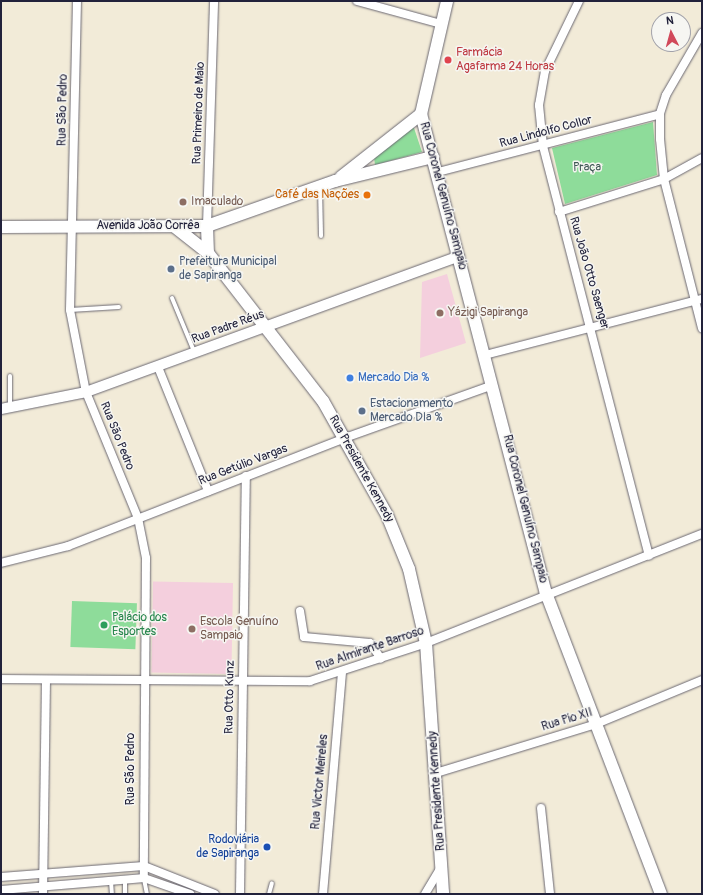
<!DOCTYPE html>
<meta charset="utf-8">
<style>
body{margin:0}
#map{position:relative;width:703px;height:895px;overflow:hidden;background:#f2ebd8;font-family:Pangolin,sans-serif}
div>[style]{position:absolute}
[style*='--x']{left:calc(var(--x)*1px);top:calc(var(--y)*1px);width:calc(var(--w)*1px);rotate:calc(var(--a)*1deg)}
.built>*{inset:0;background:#f4cfdd;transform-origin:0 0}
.green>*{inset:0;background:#8edc9a;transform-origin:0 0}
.roads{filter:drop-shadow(0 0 1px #6b6872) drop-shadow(0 0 1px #6b6872)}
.service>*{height:4px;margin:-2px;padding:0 2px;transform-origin:2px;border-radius:2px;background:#fff}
.minor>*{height:8px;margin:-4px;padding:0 4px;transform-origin:4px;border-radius:4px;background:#fff}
.tertiary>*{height:10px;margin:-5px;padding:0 5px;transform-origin:5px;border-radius:5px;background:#fff}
.secondary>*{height:12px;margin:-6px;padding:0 6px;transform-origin:6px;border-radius:6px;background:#fff}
.dots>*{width:11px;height:11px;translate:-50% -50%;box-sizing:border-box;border:2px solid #f6f6f2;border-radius:50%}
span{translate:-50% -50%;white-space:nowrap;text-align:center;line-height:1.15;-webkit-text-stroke:3px #f6f6f2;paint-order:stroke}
.health-label{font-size:12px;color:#be3a42}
.left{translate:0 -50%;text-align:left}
.street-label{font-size:12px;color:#22223b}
.park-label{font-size:12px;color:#425a58}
.food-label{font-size:12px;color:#c56008}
.right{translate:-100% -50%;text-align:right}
.education-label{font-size:12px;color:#785e54}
.service-label{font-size:12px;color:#4e5e75}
.shop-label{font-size:12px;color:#366cbe}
.leisure-label{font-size:12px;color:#27864d}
.transit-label{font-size:12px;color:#164399}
.frame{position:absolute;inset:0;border:2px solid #22223b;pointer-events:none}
.north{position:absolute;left:651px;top:12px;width:40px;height:40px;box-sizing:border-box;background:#f6f6f2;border:1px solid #a1a1a9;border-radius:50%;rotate:354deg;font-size:11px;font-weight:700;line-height:16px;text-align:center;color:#22223b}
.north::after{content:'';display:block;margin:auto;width:14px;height:18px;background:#d1495b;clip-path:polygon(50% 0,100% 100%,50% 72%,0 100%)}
</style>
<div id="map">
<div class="built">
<i style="clip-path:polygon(447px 274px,466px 343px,420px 358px,422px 282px)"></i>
<i style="left:233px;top:583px;width:91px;height:80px;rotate:91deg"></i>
</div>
<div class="green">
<i style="clip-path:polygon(653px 122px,657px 175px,565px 204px,552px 148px)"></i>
<i style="clip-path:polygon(413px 125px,422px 152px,375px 165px,374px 157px)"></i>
<i style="left:72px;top:601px;width:65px;height:46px;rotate:2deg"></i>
</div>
<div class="roads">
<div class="service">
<i style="--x:320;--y:187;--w:49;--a:88.8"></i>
<i style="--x:172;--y:298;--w:57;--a:67.5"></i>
<i style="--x:70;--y:310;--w:49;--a:-3.5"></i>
<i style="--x:10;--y:407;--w:31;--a:-90"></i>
<i style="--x:125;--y:879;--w:15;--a:90"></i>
<i style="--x:144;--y:879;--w:15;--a:79"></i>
<i style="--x:111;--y:881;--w:13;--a:86"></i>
<i style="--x:269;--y:894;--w:11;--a:-75"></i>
</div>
<div class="minor">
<i style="--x:77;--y:1;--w:309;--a:91.3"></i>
<i style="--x:70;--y:310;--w:84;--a:79"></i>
<i style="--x:86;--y:392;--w:136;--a:67.6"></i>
<i style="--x:138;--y:518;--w:41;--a:78.7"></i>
<i style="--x:146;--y:558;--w:320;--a:90.4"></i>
<i style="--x:357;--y:1;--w:87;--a:15.3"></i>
<i style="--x:579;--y:1;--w:78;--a:115.9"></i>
<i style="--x:545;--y:71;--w:35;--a:100"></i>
<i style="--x:539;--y:105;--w:41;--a:84.4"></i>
<i style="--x:543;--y:146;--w:423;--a:75.5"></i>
<i style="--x:702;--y:33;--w:72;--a:120.1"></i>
<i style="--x:666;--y:95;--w:20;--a:108"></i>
<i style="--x:660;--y:114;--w:25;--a:90"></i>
<i style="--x:660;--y:139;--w:40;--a:84.3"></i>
<i style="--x:664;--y:179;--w:154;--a:75.7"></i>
<i style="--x:438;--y:172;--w:229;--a:-14.6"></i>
<i style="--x:559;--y:212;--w:110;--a:-17.4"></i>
<i style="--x:664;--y:179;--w:43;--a:-28.9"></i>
<i style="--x:207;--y:226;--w:225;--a:-88.2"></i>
<i style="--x:485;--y:355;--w:224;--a:-14.5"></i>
<i style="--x:158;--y:367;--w:134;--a:68"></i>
<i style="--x:1;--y:563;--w:69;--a:-14.2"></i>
<i style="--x:68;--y:546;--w:297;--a:-21.3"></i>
<i style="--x:345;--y:438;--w:157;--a:-19.7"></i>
<i style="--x:300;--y:611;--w:26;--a:81"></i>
<i style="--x:304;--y:637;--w:66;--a:5.2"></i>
<i style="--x:370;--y:643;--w:19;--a:55"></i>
<i style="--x:1;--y:679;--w:309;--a:0.4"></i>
<i style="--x:310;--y:681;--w:122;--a:-18.1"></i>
<i style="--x:426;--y:643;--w:297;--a:-21.6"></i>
<i style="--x:436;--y:773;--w:167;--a:-17"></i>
<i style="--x:596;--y:724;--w:115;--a:-22.5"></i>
<i style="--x:541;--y:808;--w:86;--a:84"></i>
<i style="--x:1;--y:877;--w:143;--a:-4.4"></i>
<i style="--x:144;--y:866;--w:76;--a:21.5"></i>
<i style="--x:1;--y:890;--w:144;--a:-4.8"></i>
<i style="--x:144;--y:878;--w:49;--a:19.2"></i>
<i style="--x:43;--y:894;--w:214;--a:-89.2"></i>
<i style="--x:240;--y:894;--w:418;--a:-89.2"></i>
<i style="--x:323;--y:894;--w:222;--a:-85.1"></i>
<i style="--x:425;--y:894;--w:31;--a:-59"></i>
</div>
<div class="tertiary">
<i style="--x:1;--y:409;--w:87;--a:-11.3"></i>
<i style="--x:86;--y:392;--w:397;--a:-20"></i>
</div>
<div class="secondary">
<i style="--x:421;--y:114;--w:495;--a:75.4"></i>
<i style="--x:546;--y:593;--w:322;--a:69.1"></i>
<i style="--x:341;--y:177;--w:102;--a:-38.2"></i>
<i style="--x:421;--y:114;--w:116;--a:-77"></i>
<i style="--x:207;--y:226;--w:27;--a:88"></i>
<i style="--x:1;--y:227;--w:206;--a:-0.3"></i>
<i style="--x:207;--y:226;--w:136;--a:-19.4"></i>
<i style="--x:335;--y:181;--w:101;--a:-13.8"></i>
<i style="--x:175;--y:227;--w:42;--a:38.2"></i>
<i style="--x:208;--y:253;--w:187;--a:52.2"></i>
<i style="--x:323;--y:401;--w:131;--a:60.7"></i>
<i style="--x:387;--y:515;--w:58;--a:67.8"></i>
<i style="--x:409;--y:569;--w:76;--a:77.1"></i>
<i style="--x:426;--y:643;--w:252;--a:86.1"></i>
</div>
</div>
<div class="dots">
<i style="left:448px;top:60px;background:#e0444e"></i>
<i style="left:367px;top:195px;background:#e8710a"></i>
<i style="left:183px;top:202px;background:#8d6e63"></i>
<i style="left:171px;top:269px;background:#5c6f8a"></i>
<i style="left:440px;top:313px;background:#8d6e63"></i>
<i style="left:350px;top:378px;background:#3f7fe0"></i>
<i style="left:362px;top:411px;background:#5c6f8a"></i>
<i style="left:104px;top:625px;background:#2e9e5b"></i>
<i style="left:192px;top:629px;background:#8d6e63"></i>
<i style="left:267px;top:847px;background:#1a4fb4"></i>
</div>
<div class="health-label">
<span class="left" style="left:456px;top:60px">Farmácia<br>Agafarma 24 Horas</span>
</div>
<div class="street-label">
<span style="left:63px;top:110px;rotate:-89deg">Rua São Pedro</span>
<span style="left:199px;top:113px;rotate:-88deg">Rua Primeiro de Maio</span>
<span style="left:546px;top:132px;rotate:-15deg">Rua Lindolfo Collor</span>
<span style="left:443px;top:196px;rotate:75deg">Rua Coronel Genuíno Sampaio</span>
<span style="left:148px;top:226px">Avenida João Corrêa</span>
<span style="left:589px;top:273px;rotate:74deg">Rua João Otto Saenger</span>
<span style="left:228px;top:327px;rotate:-20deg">Rua Padre Réus</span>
<span style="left:117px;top:436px;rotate:68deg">Rua São Pedro</span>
<span style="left:243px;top:465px;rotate:-21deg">Rua Getúlio Vargas</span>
<span style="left:361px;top:469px;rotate:61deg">Rua Presidente Kennedy</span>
<span style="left:525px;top:509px;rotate:76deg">Rua Coronel Genuíno Sampaio</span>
<span style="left:370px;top:649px;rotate:-19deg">Rua Almirante Barroso</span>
<span style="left:230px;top:697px;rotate:-89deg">Rua Otto Kunz</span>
<span style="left:567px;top:720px;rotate:-17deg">Rua Pio XII</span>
<span style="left:131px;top:769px;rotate:-90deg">Rua São Pedro</span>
<span style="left:320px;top:782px;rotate:-85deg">Rua Victor Meireles</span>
<span style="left:437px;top:791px;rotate:-94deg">Rua Presidente Kennedy</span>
</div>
<div class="park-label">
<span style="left:587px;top:168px">Praça</span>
</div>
<div class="food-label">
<span class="right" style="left:359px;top:195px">Café das Nações</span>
</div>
<div class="education-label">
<span class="left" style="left:191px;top:202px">Imaculado</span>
<span class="left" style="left:448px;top:313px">Yázigi Sapiranga</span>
<span class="left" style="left:200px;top:629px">Escola Genuíno<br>Sampaio</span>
</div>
<div class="service-label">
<span class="left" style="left:179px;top:269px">Prefeitura Municipal<br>de Sapiranga</span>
<span class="left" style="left:370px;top:411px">Estacionamento<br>Mercado DIa %</span>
</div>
<div class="shop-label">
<span class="left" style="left:358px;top:378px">Mercado Dia %</span>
</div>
<div class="leisure-label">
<span class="left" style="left:112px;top:625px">Palácio dos<br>Esportes</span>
</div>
<div class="transit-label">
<span class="right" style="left:259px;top:847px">Rodoviária<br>de Sapiranga</span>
</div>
<div class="frame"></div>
<div class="north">N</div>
</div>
